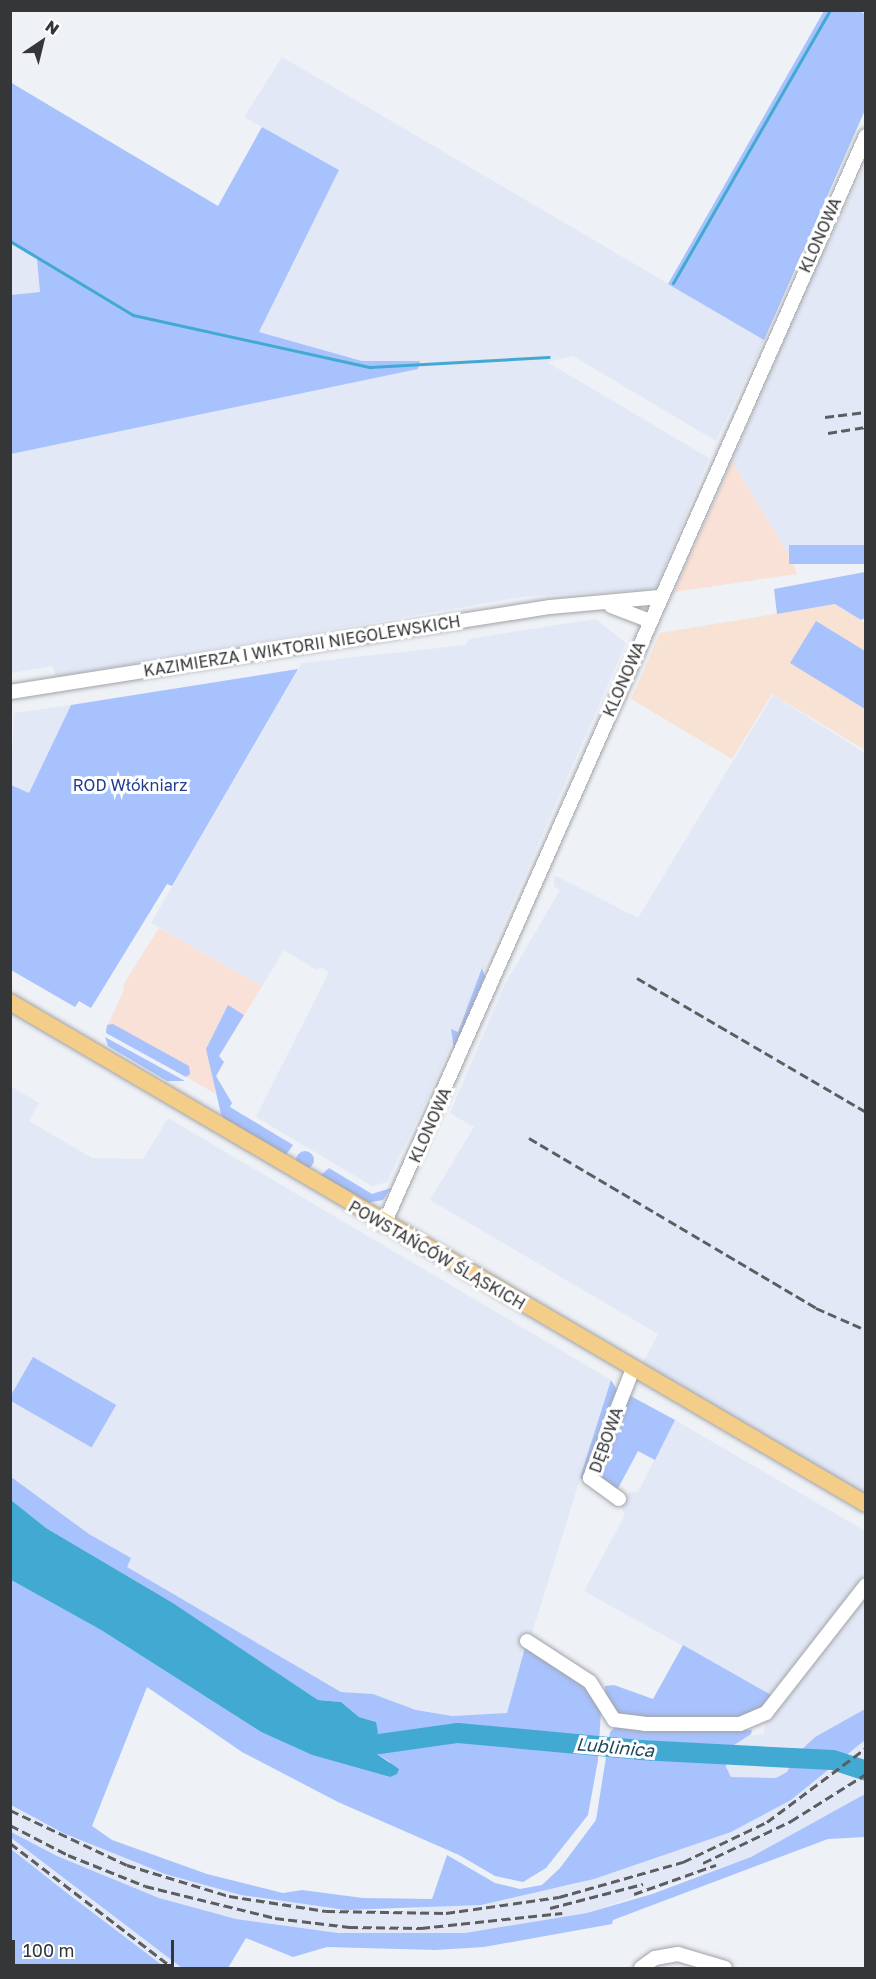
<!DOCTYPE html>
<meta charset="utf-8">
<style>
body{margin:0}
#map{position:relative;width:876px;height:1979px;overflow:hidden;background:#eef1f6;font-family:"Golos Text",sans-serif}
div>[style]{position:absolute}
[style*='--x']{left:calc(var(--x)*1px);top:calc(var(--y)*1px);width:calc(var(--w)*1px);rotate:calc(var(--a)*1deg)}
.commercial>*{inset:0;background:#f9e1d7}
.built>*{inset:0;background:#e2e8f5}
.education>*{inset:0;background:#f8e2d4}
.green>*{inset:0;background:#a8c2fd;transform-origin:0 0}
.round{border-radius:50%}
.water>*{inset:0;background:#41a9d2}
.stream>*{height:3px;margin:-1.5px;padding:0 1.5px;transform-origin:1.5px;border-radius:1.5px;background:#41a9d2}
.river>*{height:20px;margin:-10px;padding:0 10px;transform-origin:10px;border-radius:10px;background:#41a9d2}
.roads{filter:drop-shadow(0 0 2px #a1a3a8) drop-shadow(0 0 2px #a1a3a8)}
.minor>*{height:14px;margin:-7px;padding:0 7px;transform-origin:7px;border-radius:7px;background:#fff}
.major>*{height:16px;margin:-8px;padding:0 8px;transform-origin:8px;border-radius:8px;background:#f4cd88}
.rail>*{height:3px;margin-top:-1.5px;transform-origin:0;background:repeating-linear-gradient(90deg,#5c5d60 0 9px,transparent 0 13.5px)}
span{translate:-50% -50%;white-space:nowrap;text-align:center;line-height:1.15;-webkit-text-stroke:6px #fff;paint-order:stroke}
.street-label{font-size:16px;color:#353638}
.park-label{font-size:16px;color:#1f3b8e}
.water-label{font-size:18px;color:#1e495b;font-style:italic}
.frame{position:absolute;inset:0;border:12px solid #353638;pointer-events:none}
.north{position:absolute;left:12px;top:12px;width:60px;height:60px;-webkit-text-stroke:4px #fff;paint-order:stroke;rotate:35deg;font-size:16px;font-weight:700;line-height:24px;text-align:center;color:#353638}
.north::after{content:'';display:block;margin:auto;width:21px;height:27px;background:#353638;clip-path:polygon(50% 0,100% 100%,50% 72%,0 100%)}
.scale{position:absolute;left:12px;top:1940px;width:162px;height:27px;box-sizing:border-box;border:3px solid #353638;border-top:0;padding-left:8px;font-size:18px;line-height:21px;white-space:nowrap;color:#353638;-webkit-text-stroke:4px #fff;paint-order:stroke}
</style>
<div id="map">
<div class="commercial">
<i style="clip-path:polygon(732px 461px,790px 557px,797px 574px,674px 592px)"></i>
<i style="clip-path:polygon(159px 928px,262px 986px,211px 1070px,216px 1094px,105px 1031px,124px 990px,123px 985px)"></i>
</div>
<div class="built">
<i style="clip-path:polygon(282px 57px,764px 340px,716px 441px,573px 356px,547px 362px,709px 458px,657px 586px,648px 590px,528px 596px,55px 677px,53px 666px,11px 673px,11px 454px,418px 369px,420px 361px,362px 361px,259px 332px,339px 170px,244px 117px)"></i>
<i style="clip-path:polygon(865px 165px,865px 545px,790px 557px,732px 461px,803px 296px)"></i>
<i style="clip-path:polygon(11px 244px,38px 259px,40px 292px,11px 295px)"></i>
<i style="clip-path:polygon(595px 619px,626px 643px,426px 1101px,387px 1182px,372px 1186px,256px 1117px,329px 972px,321px 967px,317px 970px,284px 950px,262px 986px,151px 923px,302px 663px,466px 645px,469px 639px)"></i>
<i style="clip-path:polygon(773px 695px,865px 753px,865px 1496px,642px 1364px,658px 1334px,430px 1200px,474px 1127px,450px 1113px,505px 984px,560px 890px,554px 886px,554px 875px,638px 918px)"></i>
<i style="clip-path:polygon(71px 705px,29px 793px,11px 785px,14px 713px)"></i>
<i style="clip-path:polygon(10px 1086px,39px 1103px,29px 1121px,92px 1158px,143px 1159px,168px 1118px,611px 1380px,507px 1713px,452px 1716px,416px 1710px,373px 1694px,341px 1692px,126px 1567px,131px 1558px,89px 1534px,11px 1476px)"></i>
<i style="clip-path:polygon(675px 1420px,865px 1531px,865px 1709px,815px 1737px,787px 1772px,776px 1779px,731px 1777px,726px 1767px,728px 1749px,743px 1736px,763px 1734px,768px 1716px,780px 1700px,584px 1591px,625px 1515px,621px 1506px,629px 1492px,638px 1492px)"></i>
<i style="clip-path:polygon(865px 1740px,865px 1794px,751px 1857px,587px 1913px,465px 1933px,338px 1933px,236px 1919px,159px 1898px,57px 1856px,11px 1832px,10px 1805px,63px 1833px,165px 1874px,241px 1895px,346px 1910px,401px 1911px,574px 1885px,791px 1800px)"></i>
<i style="clip-path:polygon(10px 1837px,182px 1968px,166px 1968px,11px 1849px)"></i>
</div>
<div class="education">
<i style="clip-path:polygon(835px 604px,865px 623px,865px 750px,772px 694px,732px 759px,631px 699px,660px 633px)"></i>
</div>
<div class="green">
<i style="clip-path:polygon(824px 11px,859px 11px,865px 14px,865px 110px,764px 340px,668px 284px)"></i>
<i style="clip-path:polygon(10px 82px,218px 206px,262px 127px,339px 170px,259px 332px,362px 361px,420px 361px,418px 369px,11px 454px,11px 295px,40px 292px,37px 259px,11px 244px)"></i>
<i style="left:865px;top:545px;width:19px;height:76px;rotate:90deg"></i>
<i style="clip-path:polygon(865px 572px,865px 618px,861px 620px,835px 604px,777px 614px,774px 589px)"></i>
<i style="clip-path:polygon(816px 621px,865px 651px,865px 709px,790px 663px)"></i>
<i style="clip-path:polygon(298px 669px,172px 886px,167px 884px,91px 1008px,79px 1001px,75px 1007px,11px 970px,11px 785px,29px 793px,71px 705px)"></i>
<i style="clip-path:polygon(482px 968px,485px 976px,454px 1049px,451px 1029px,458px 1032px)"></i>
<i style="clip-path:polygon(228px 1005px,244px 1015px,219px 1056px,224px 1062px,216px 1076px,232px 1103px,230px 1107px,293px 1145px,285px 1156px,226px 1121px,221px 1114px,206px 1049px)"></i>
<i style="clip-path:polygon(113px 1024px,189px 1066px,190px 1074px,186px 1077px,106px 1033px,107px 1025px)"></i>
<i style="clip-path:polygon(105px 1037px,185px 1081px,167px 1081px,108px 1046px)"></i>
<i class="round" style="left:296px;top:1151px;width:18px;height:18px"></i>
<i style="clip-path:polygon(329px 1168px,372px 1194px,391px 1188px,383px 1200px,366px 1203px,320px 1176px)"></i>
<i style="left:33px;top:1357px;width:96px;height:49px;rotate:30deg"></i>
<i style="clip-path:polygon(611px 1380px,617px 1390px,584px 1480px,580px 1478px)"></i>
<i style="clip-path:polygon(627px 1394px,675px 1420px,655px 1460px,638px 1451px,616px 1492px,597px 1478px)"></i>
<i style="clip-path:polygon(10px 1476px,89px 1534px,131px 1558px,127px 1567px,341px 1692px,373px 1694px,416px 1710px,452px 1716px,507px 1713px,526px 1644px,581px 1681px,601px 1711px,598px 1760px,588px 1815px,546px 1868px,523px 1882px,495px 1876px,459px 1855px,338px 1802px,242px 1752px,147px 1687px,92px 1826px,112px 1840px,207px 1874px,283px 1893px,302px 1890px,363px 1898px,432px 1899px,447px 1855px,495px 1883px,520px 1889px,542px 1885px,560px 1868px,596px 1820px,610px 1732px,616px 1726px,752px 1730px,751px 1734px,728px 1749px,726px 1767px,731px 1777px,776px 1778px,787px 1772px,796px 1755px,815px 1737px,865px 1709px,865px 1740px,791px 1800px,731px 1832px,594px 1879px,481px 1905px,346px 1910px,241px 1895px,165px 1874px,63px 1833px,11px 1805px,11px 1580px,101px 1630px,261px 1732px,312px 1755px,390px 1777px,390px 1762px,365px 1746px,376px 1722px,359px 1717px,341px 1702px,318px 1700px,173px 1603px,46px 1528px,11px 1500px)"></i>
<i style="clip-path:polygon(683px 1645px,773px 1696px,759px 1710px,729px 1721px,622px 1717px,615px 1712px,606px 1700px,605px 1686px,614px 1685px,653px 1699px)"></i>
<i style="clip-path:polygon(865px 1794px,865px 1837px,828px 1839px,613px 1920px,612px 1924px,484px 1947px,435px 1950px,327px 1947px,293px 1957px,246px 1938px,228px 1968px,182px 1968px,10px 1837px,11px 1832px,57px 1856px,159px 1898px,236px 1919px,338px 1933px,465px 1933px,587px 1913px,652px 1894px,751px 1857px)"></i>
<i style="clip-path:polygon(11px 1849px,67px 1893px,166px 1968px,11px 1968px)"></i>
</div>
<div class="water">
<i style="clip-path:polygon(11px 1500px,46px 1528px,173px 1603px,318px 1700px,341px 1702px,359px 1717px,376px 1722px,378px 1733px,365px 1746px,399px 1769px,397px 1774px,390px 1777px,312px 1755px,261px 1732px,101px 1630px,11px 1580px)"></i>
</div>
<div class="stream">
<i style="--x:10;--y:241;--w:144;--a:31"></i>
<i style="--x:133;--y:315;--w:243;--a:12.4"></i>
<i style="--x:370;--y:367;--w:179;--a:-3.2"></i>
<i style="--x:673;--y:283;--w:315;--a:-60.1"></i>
</div>
<div class="river">
<i style="--x:340;--y:1739;--w:26;--a:16"></i>
<i style="--x:365;--y:1746;--w:94;--a:-8"></i>
<i style="--x:458;--y:1733;--w:183;--a:5.3"></i>
<i style="--x:640;--y:1750;--w:193;--a:3"></i>
<i style="--x:833;--y:1760;--w:35;--a:18"></i>
</div>
<div class="roads">
<div class="minor">
<i style="--x:611;--y:606;--w:42;--a:21"></i>
<i style="--x:10;--y:692;--w:547;--a:-8.95"></i>
<i style="--x:550;--y:607;--w:110;--a:-5.2"></i>
<i style="--x:384;--y:1224;--w:1190;--a:-66.11"></i>
<i style="--x:619;--y:1499;--w:36;--a:-144"></i>
<i style="--x:590;--y:1478;--w:117;--a:-68.5"></i>
<i style="--x:527;--y:1641;--w:75;--a:33.1"></i>
<i style="--x:590;--y:1682;--w:45;--a:57.7"></i>
<i style="--x:614;--y:1720;--w:31;--a:7"></i>
<i style="--x:645;--y:1724;--w:95;--a:0"></i>
<i style="--x:740;--y:1724;--w:28;--a:-23"></i>
<i style="--x:766;--y:1713;--w:162;--a:-52"></i>
<i style="--x:641;--y:1968;--w:17;--a:-36"></i>
<i style="--x:655;--y:1958;--w:23;--a:-10"></i>
<i style="--x:678;--y:1954;--w:49;--a:16.6"></i>
</div>
<div class="major">
<i style="--x:10;--y:1002;--w:992;--a:30.39"></i>
</div>
</div>
<div class="rail">
<i style="--x:825;--y:417;--w:41;--a:-7"></i>
<i style="--x:828;--y:433;--w:38;--a:-9"></i>
<i style="--x:637;--y:978;--w:265;--a:30.3"></i>
<i style="--x:529;--y:1138;--w:334;--a:30.6"></i>
<i style="--x:816;--y:1308;--w:55;--a:23.7"></i>
<i style="--x:10;--y:1810;--w:129;--a:25.2"></i>
<i style="--x:127;--y:1865;--w:107;--a:16.9"></i>
<i style="--x:229;--y:1896;--w:98;--a:8.8"></i>
<i style="--x:326;--y:1911;--w:120;--a:1"></i>
<i style="--x:446;--y:1913;--w:114;--a:-8.1"></i>
<i style="--x:559;--y:1897;--w:129;--a:-15.8"></i>
<i style="--x:683;--y:1862;--w:93;--a:-25.5"></i>
<i style="--x:767;--y:1822;--w:124;--a:-36.8"></i>
<i style="--x:10;--y:1825;--w:65;--a:27.3"></i>
<i style="--x:68;--y:1855;--w:83;--a:21.9"></i>
<i style="--x:145;--y:1886;--w:134;--a:13.8"></i>
<i style="--x:275;--y:1918;--w:75;--a:6.9"></i>
<i style="--x:349;--y:1927;--w:72;--a:0.8"></i>
<i style="--x:421;--y:1928;--w:142;--a:-6.1"></i>
<i style="--x:10;--y:1843;--w:205;--a:37.5"></i>
<i style="--x:703;--y:1863;--w:98;--a:-25.5"></i>
<i style="--x:791;--y:1821;--w:89;--a:-32.1"></i>
<i style="--x:634;--y:1894;--w:87;--a:-19.5"></i>
<i style="--x:550;--y:1908;--w:96;--a:-14.5"></i>
</div>
<div class="street-label">
<span style="left:820px;top:235px;rotate:-66deg">KLONOWA</span>
<span style="left:302px;top:646px;rotate:-9deg">KAZIMIERZA I WIKTORII NIEGOLEWSKICH</span>
<span style="left:624px;top:679px;rotate:-66deg">KLONOWA</span>
<span style="left:430px;top:1125px;rotate:-66deg">KLONOWA</span>
<span style="left:437px;top:1255px;rotate:30deg">POWSTAŃCÓW ŚLĄSKICH</span>
<span style="left:606px;top:1440px;rotate:-70deg">DĘBOWA</span>
</div>
<div class="park-label">
<span style="left:130px;top:785px">ROD Włókniarz</span>
</div>
<div class="water-label">
<span style="left:615px;top:1747px;rotate:5deg">Lublinica</span>
</div>
<div class="frame"></div>
<div class="north">N</div>
<div class="scale">100 m</div>
</div>
